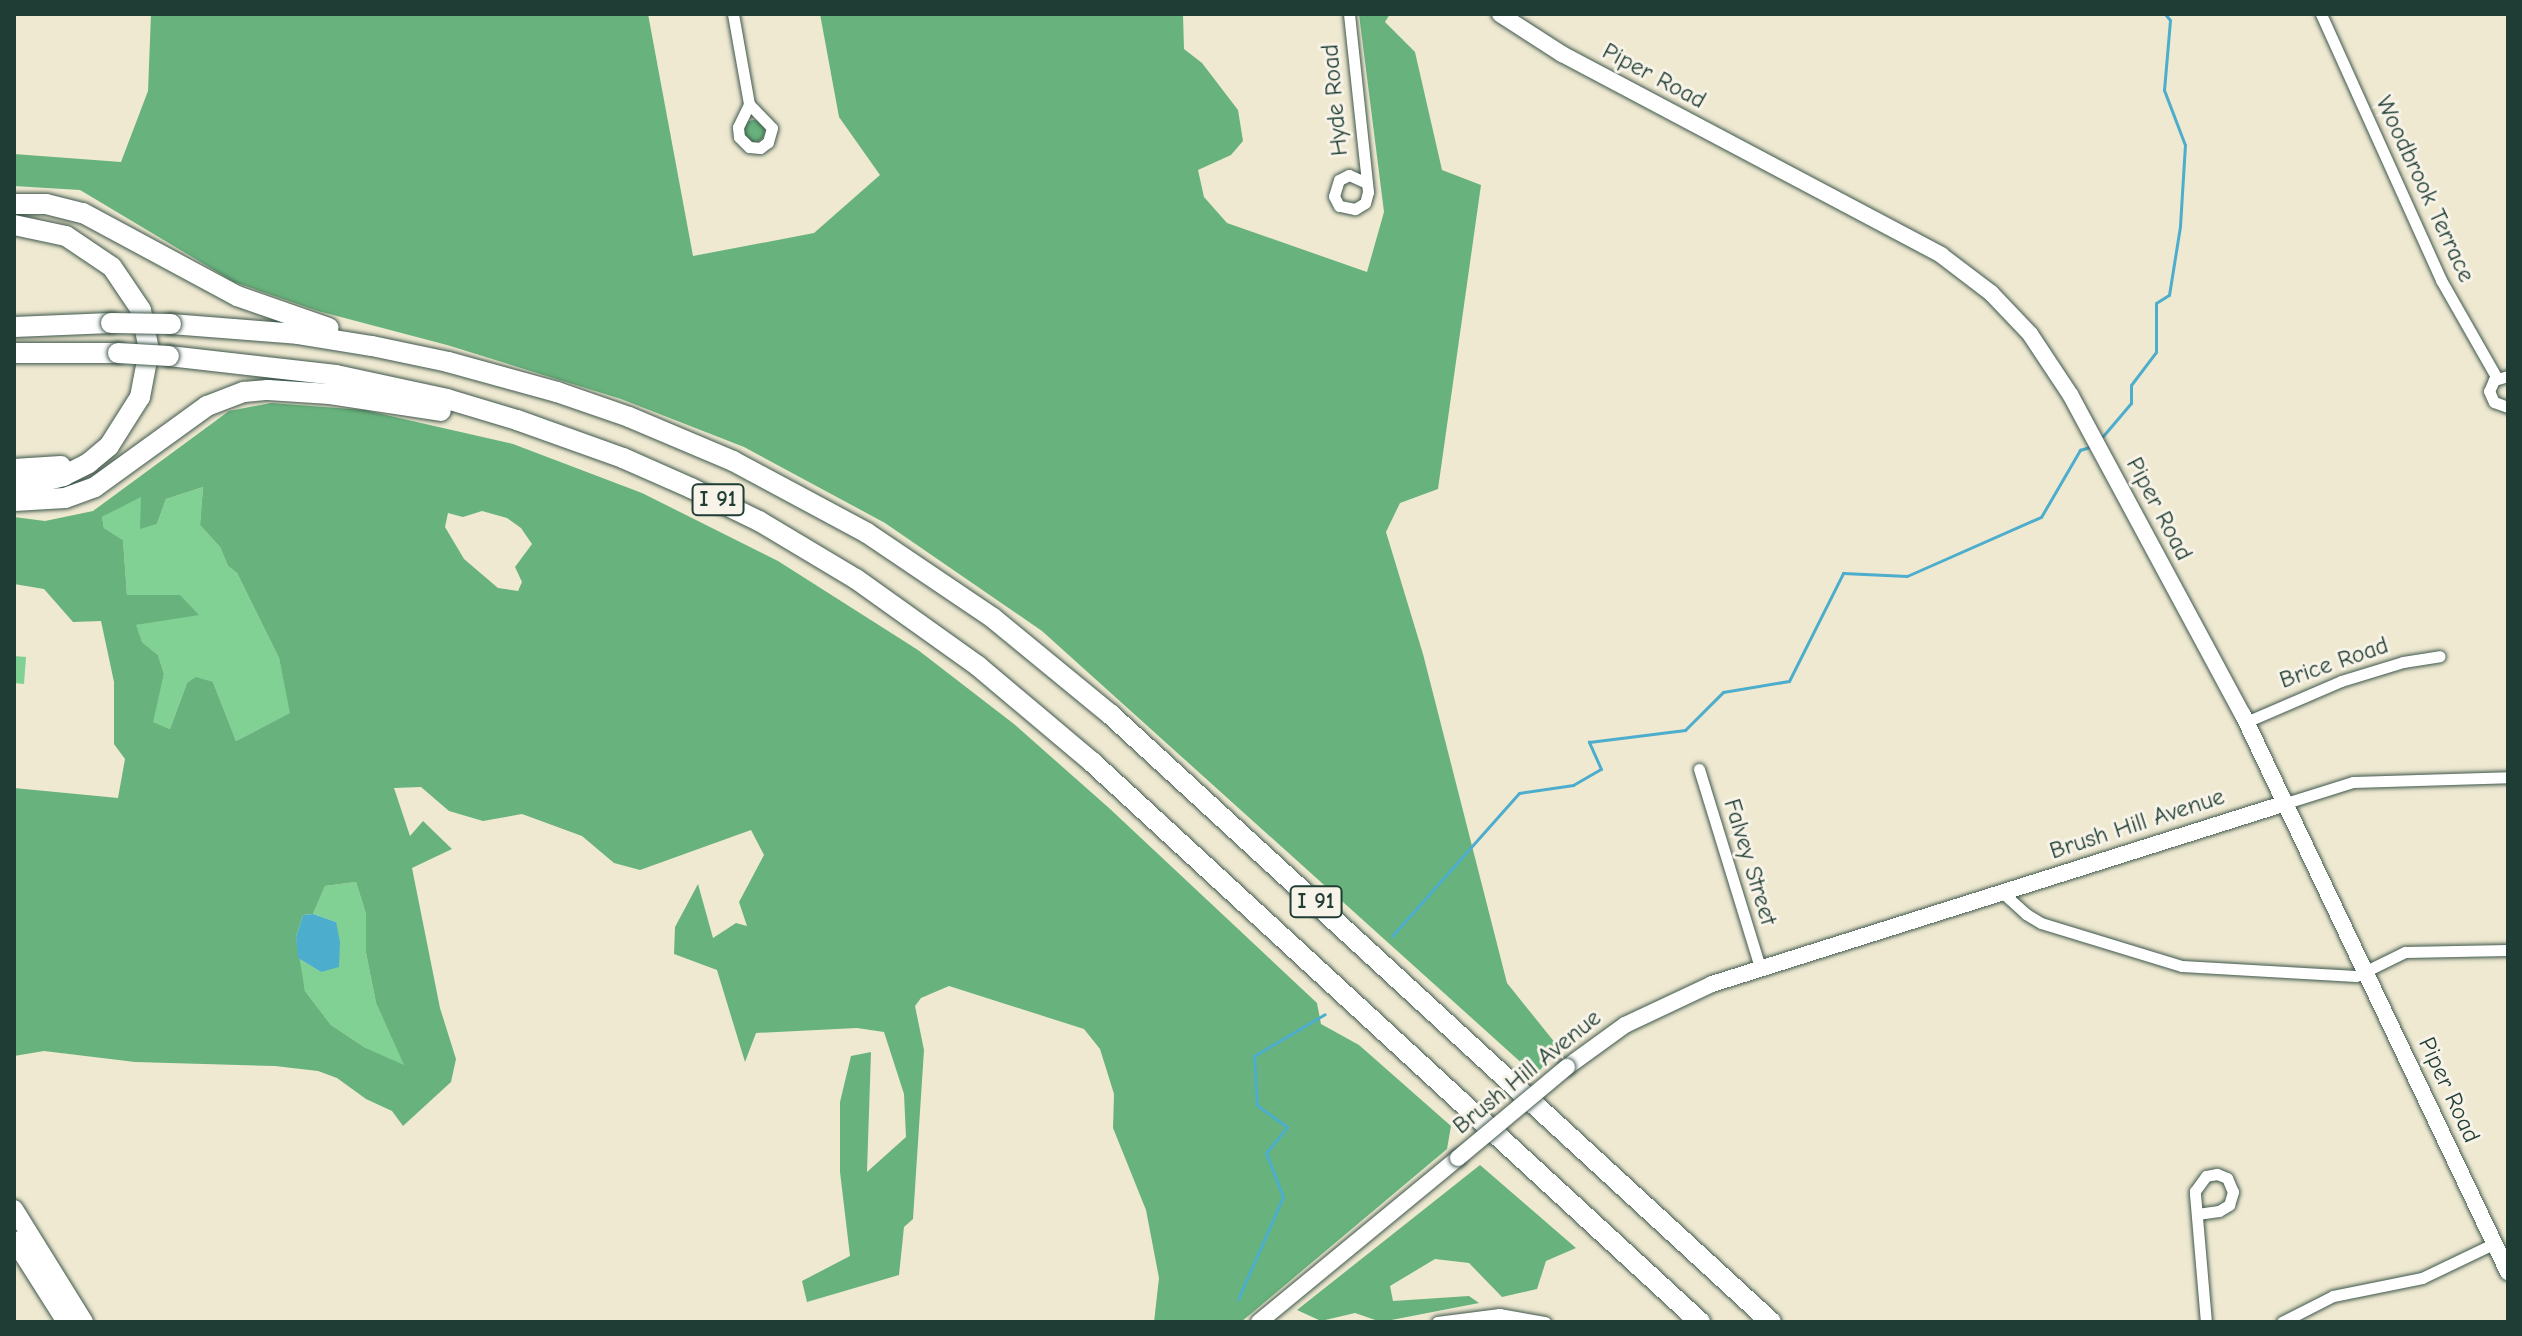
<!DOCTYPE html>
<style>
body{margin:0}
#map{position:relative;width:2522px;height:1336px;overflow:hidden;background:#efe9d1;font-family:"Comic Neue",sans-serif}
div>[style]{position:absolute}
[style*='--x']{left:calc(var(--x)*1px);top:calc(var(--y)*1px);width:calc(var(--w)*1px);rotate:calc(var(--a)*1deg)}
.green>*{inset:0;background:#80d193}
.forest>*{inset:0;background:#68b37d}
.round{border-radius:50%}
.water>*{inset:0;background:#4dadcc}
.stream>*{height:3px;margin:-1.5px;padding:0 1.5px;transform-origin:1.5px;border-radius:1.5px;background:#4dadcc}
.roads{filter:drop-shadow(0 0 2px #3e574c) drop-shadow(0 0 2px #3e574c)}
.street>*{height:11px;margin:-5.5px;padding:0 5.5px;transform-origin:5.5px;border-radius:5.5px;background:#fff}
.secondary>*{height:16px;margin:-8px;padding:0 8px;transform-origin:8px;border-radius:8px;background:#fff}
.primary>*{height:18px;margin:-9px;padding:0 9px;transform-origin:9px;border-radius:9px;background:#fff}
.highway>*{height:20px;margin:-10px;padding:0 10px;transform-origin:10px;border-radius:10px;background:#fff}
.bridges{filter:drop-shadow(0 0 2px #3e574c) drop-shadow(0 0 2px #3e574c)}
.secondary-bridge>*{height:16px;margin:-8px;padding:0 8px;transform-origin:8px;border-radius:8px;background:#fff}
.highway-bridge>*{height:20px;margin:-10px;padding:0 10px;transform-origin:10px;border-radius:10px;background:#fff}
span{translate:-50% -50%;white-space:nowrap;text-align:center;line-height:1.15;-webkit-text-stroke:6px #f7f3e8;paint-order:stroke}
.shield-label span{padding:2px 6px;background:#f7f3e8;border:2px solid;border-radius:6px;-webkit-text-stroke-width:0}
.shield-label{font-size:22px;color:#1f3d34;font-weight:700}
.street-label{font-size:24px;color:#1f3d34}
.frame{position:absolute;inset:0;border:16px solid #1f3d34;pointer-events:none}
</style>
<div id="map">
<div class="green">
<i style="clip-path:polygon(203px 487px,200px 525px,220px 547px,228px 566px,237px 573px,279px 658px,291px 713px,236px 741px,213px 682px,187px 683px,170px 729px,152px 722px,164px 674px,158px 655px,142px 642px,135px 625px,198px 614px,127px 595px,123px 540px,104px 528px,102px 517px,141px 496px,141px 528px,157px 524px,166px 499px)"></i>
<i style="clip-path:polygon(14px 656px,26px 657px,24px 684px,14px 683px)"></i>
<i style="clip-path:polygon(356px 882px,366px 914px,366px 953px,376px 1003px,405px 1066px,364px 1047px,331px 1025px,305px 991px,298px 958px,321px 972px,336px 922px,313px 914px,325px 886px)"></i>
</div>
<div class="forest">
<i style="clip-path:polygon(151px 14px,648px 14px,693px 256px,814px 233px,880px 175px,839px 117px,820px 14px,1183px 14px,1184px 49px,1202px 63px,1238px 110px,1243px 141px,1231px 155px,1198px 170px,1204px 197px,1227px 223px,1367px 272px,1384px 212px,1359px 14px,1390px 14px,1385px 22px,1415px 52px,1442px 170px,1481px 185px,1438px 489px,1400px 503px,1386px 532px,1423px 654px,1507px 983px,1560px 1049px,1535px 1075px,1042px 631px,885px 523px,744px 447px,621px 399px,447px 345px,318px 311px,234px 282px,80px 190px,14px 186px,14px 154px,121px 162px,148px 91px)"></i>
<i class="round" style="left:743px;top:120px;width:22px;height:22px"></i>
<i style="clip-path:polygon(evenodd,271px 403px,364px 410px,513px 444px,642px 493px,778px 561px,918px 650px,1014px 724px,1109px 808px,1317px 1003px,1321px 1024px,1359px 1045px,1451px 1126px,1447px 1149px,1241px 1322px,1154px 1322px,1159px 1278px,1146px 1210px,1113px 1128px,1114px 1094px,1100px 1049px,1084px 1029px,949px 986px,921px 998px,915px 1006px,924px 1050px,913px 1219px,904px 1227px,899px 1275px,807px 1302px,802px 1281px,850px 1256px,840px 1172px,840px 1102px,851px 1056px,871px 1052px,867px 1172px,906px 1137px,904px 1094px,884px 1032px,857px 1028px,756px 1033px,745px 1062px,717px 970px,674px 954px,675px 927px,698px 884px,713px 938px,736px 923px,747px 926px,739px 902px,764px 855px,751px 830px,640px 870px,614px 863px,582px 836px,522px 814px,483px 821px,449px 811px,421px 787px,394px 788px,410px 836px,423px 821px,452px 849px,412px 868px,440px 1008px,456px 1059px,451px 1082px,403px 1126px,392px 1111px,366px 1099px,337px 1078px,318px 1071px,275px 1066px,135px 1062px,44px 1051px,14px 1056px,14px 788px,118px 798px,125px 759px,114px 744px,114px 682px,101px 621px,73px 622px,44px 589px,14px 584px,14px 517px,45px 521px,93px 511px,229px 411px,271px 403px,203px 487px,200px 525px,220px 547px,228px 566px,237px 573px,279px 658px,290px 713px,236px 741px,213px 682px,196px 677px,187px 683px,170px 729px,153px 722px,164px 674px,158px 655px,142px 642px,136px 625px,199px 615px,180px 595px,127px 595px,123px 540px,104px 528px,102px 517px,141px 497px,140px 529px,157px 524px,166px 499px,203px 487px,271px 403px,482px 511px,507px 518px,521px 528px,532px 544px,515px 567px,522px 582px,518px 591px,498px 588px,464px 559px,445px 527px,448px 513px,463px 517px,482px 511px,271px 403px,356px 882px,366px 914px,366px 953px,376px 1003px,404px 1065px,364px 1047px,331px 1025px,305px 991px,296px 937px,303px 915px,313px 914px,325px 886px,356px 882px)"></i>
<i style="clip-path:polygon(1480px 1165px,1576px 1248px,1546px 1261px,1537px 1289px,1502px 1297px,1469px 1263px,1435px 1259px,1390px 1286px,1393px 1301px,1469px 1296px,1479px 1303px,1381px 1322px,1355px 1313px,1321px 1321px,1297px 1310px)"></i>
</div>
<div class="water">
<i style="clip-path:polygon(313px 914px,336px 922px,340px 942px,339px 967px,321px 972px,298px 958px,296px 937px,303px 915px)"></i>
</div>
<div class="stream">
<i style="--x:2103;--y:436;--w:43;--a:-49.7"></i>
<i style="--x:2131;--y:403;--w:18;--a:-90"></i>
<i style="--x:2131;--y:385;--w:41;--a:-52.9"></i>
<i style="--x:2156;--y:352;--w:49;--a:-90"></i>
<i style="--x:2156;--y:303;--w:15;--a:-32"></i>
<i style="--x:2169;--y:295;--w:70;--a:-80.9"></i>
<i style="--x:2180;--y:226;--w:81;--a:-86.5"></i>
<i style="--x:2185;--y:145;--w:59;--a:-110.9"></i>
<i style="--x:2164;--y:90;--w:70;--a:-85.1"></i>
<i style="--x:2170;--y:20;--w:8;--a:-130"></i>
<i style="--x:1392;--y:936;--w:191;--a:-48.4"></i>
<i style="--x:1519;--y:793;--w:55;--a:-8.4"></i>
<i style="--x:1573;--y:785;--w:32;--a:-30"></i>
<i style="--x:1601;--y:769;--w:30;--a:-114"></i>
<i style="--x:1589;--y:742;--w:97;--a:-7.1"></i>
<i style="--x:1685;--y:730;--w:54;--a:-45"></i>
<i style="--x:1723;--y:692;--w:67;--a:-9.5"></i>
<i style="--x:1789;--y:681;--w:121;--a:-63.4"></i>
<i style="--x:1843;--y:573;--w:64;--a:2.7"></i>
<i style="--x:1907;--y:576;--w:146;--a:-23.8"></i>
<i style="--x:2041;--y:517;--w:78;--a:-59.8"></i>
<i style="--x:2080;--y:450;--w:9;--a:-18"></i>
<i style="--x:1238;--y:1299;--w:111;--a:-66.2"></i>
<i style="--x:1283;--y:1197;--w:47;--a:-111.1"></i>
<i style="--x:1266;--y:1153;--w:33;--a:-51"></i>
<i style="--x:1287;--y:1127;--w:37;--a:-144"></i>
<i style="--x:1257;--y:1105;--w:49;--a:-93.5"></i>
<i style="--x:1254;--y:1056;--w:82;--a:-30.6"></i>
</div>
<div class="roads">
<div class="street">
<i style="--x:733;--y:14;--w:91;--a:79.9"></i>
<i style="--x:1349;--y:14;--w:179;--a:83.9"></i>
<i style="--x:1368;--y:192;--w:11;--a:105"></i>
<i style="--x:1365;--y:203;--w:12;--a:149"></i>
<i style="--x:1355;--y:209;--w:16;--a:-169"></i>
<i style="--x:1339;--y:206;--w:11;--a:-117"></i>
<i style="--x:1334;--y:196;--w:17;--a:-73"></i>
<i style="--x:1339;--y:180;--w:11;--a:-27"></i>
<i style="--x:1349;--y:175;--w:17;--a:24"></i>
<i style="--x:2321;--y:14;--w:292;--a:65.7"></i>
<i style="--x:2441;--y:280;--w:113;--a:60.3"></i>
<i style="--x:749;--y:104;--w:33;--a:46"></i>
<i style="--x:772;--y:128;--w:15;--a:106"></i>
<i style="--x:768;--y:142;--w:10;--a:143"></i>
<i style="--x:760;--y:148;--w:11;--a:-175"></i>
<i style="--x:749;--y:147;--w:14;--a:-135"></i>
<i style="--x:739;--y:137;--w:10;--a:-96"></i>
<i style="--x:738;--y:127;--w:25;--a:-64"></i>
<i style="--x:2508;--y:376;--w:15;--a:164"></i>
<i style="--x:2494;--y:380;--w:12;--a:114"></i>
<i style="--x:2489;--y:391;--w:12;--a:66"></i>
<i style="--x:2494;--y:402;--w:15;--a:20"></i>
<i style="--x:2246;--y:722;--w:103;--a:-23.3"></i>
<i style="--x:2341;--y:681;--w:65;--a:-17"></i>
<i style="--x:2403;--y:662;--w:37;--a:-9"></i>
<i style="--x:1699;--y:769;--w:207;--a:72.9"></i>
<i style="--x:2286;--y:803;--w:70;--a:-17.4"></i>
<i style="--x:2353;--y:782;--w:155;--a:-1.8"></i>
<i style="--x:2004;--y:894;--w:30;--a:42"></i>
<i style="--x:2026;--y:914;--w:17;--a:31"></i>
<i style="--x:2041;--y:923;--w:147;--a:17"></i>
<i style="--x:2182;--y:966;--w:174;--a:3.3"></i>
<i style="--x:2356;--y:976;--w:55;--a:-26.1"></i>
<i style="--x:2405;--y:952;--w:103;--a:-1.1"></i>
<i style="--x:2197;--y:1214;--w:22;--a:-8"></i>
<i style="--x:2219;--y:1211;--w:12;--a:-31"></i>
<i style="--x:2229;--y:1205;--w:14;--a:-73"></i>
<i style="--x:2233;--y:1192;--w:15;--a:-113"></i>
<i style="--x:2227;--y:1178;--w:11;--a:-158"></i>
<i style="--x:2217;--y:1174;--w:11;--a:170"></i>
<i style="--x:2206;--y:1176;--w:19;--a:126"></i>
<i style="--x:2195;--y:1191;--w:3;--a:90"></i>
<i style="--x:2195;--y:1194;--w:128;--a:85.1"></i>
<i style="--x:1437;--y:1322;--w:63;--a:-7.4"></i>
<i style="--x:1499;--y:1314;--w:47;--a:9.9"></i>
<i style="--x:2282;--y:1322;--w:57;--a:-27"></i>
<i style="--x:2333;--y:1296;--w:91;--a:-11.4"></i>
<i style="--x:2422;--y:1278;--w:81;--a:-25.6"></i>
</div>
<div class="secondary">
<i style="--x:1500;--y:14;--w:74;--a:32.8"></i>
<i style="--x:1562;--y:54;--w:429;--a:27.9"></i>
<i style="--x:1941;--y:255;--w:63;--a:37.2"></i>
<i style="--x:1991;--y:293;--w:57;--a:46.4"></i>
<i style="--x:2030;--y:334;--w:74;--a:56.5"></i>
<i style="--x:2071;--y:396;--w:362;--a:61.7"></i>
<i style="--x:2243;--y:715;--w:617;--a:64.56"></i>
<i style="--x:1567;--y:1067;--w:72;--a:-35.9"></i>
<i style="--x:1625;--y:1025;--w:96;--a:-25.2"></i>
<i style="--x:1712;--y:984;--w:602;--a:-17.5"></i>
<i style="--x:1259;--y:1322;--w:258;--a:-39.5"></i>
</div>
<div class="primary">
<i style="--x:14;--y:1209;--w:133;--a:58.2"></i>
<i style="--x:14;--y:1240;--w:97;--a:57.6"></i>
</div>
<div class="highway">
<i style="--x:14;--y:204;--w:32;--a:0"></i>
<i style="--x:46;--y:204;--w:38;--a:14"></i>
<i style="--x:83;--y:213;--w:175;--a:28.3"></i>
<i style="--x:237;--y:296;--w:97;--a:19.2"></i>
<i style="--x:14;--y:225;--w:53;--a:11.9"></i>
<i style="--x:66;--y:236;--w:55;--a:34"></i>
<i style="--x:112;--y:267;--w:52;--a:56"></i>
<i style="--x:141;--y:310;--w:41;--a:78.7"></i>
<i style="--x:149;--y:350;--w:48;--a:100.8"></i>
<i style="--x:140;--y:397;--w:58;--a:122.3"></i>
<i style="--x:109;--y:446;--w:26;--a:140"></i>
<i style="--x:89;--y:463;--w:28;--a:153"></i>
<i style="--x:64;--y:476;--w:51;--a:166.5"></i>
<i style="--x:171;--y:324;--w:126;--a:4.5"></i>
<i style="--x:297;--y:334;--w:76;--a:9.1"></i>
<i style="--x:372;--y:346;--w:78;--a:11.9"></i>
<i style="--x:448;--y:362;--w:113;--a:15.4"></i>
<i style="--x:557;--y:392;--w:76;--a:19.1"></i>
<i style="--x:629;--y:417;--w:113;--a:22.9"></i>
<i style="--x:733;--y:461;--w:152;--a:28.2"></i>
<i style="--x:867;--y:533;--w:152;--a:34"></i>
<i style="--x:993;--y:618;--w:151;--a:39.4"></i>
<i style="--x:1110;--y:714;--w:898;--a:42.61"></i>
<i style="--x:14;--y:327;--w:97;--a:-2.4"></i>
<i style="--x:14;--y:353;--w:104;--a:0"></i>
<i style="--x:169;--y:356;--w:168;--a:6.5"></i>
<i style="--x:336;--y:375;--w:114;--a:12.2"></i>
<i style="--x:447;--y:399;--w:73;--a:16.7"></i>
<i style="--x:517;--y:420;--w:113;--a:19.7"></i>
<i style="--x:623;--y:458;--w:74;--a:23.8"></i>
<i style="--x:691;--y:488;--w:76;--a:25.9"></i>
<i style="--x:759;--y:521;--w:113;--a:30.9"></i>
<i style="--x:856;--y:579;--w:150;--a:35.5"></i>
<i style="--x:978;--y:666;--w:149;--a:40.1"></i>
<i style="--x:1092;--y:762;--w:827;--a:42.65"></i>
<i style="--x:14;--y:469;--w:47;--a:-3.7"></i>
<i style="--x:14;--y:501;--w:51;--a:-3.4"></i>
<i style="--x:65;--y:498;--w:32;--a:-20"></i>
<i style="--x:95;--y:487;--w:138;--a:-35.9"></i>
<i style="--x:207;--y:406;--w:40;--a:-21"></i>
<i style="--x:244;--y:392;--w:24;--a:-5"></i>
<i style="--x:268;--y:390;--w:62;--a:3.7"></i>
<i style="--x:330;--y:394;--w:112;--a:8.7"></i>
</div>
</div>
<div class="bridges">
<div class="secondary-bridge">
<i style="--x:1458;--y:1158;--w:142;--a:-39.9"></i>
</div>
<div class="highway-bridge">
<i style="--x:111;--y:323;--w:60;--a:1"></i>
<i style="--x:118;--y:353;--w:51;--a:3.4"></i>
</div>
</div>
<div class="shield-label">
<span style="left:718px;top:500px">I 91</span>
<span style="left:1316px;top:902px">I 91</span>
</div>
<div class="street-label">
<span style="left:1654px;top:76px;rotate:28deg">Piper Road</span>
<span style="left:1335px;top:100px;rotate:-95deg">Hyde Road</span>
<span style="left:2425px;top:189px;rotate:65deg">Woodbrook Terrace</span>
<span style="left:2159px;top:509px;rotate:62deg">Piper Road</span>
<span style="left:2334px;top:663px;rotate:-19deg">Brice Road</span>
<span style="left:2137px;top:824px;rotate:-18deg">Brush Hill Avenue</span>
<span style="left:1750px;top:862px;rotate:73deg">Falvey Street</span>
<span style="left:1527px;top:1072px;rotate:-39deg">Brush Hill Avenue</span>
<span style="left:2449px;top:1090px;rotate:65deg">Piper Road</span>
</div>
<div class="frame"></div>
</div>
